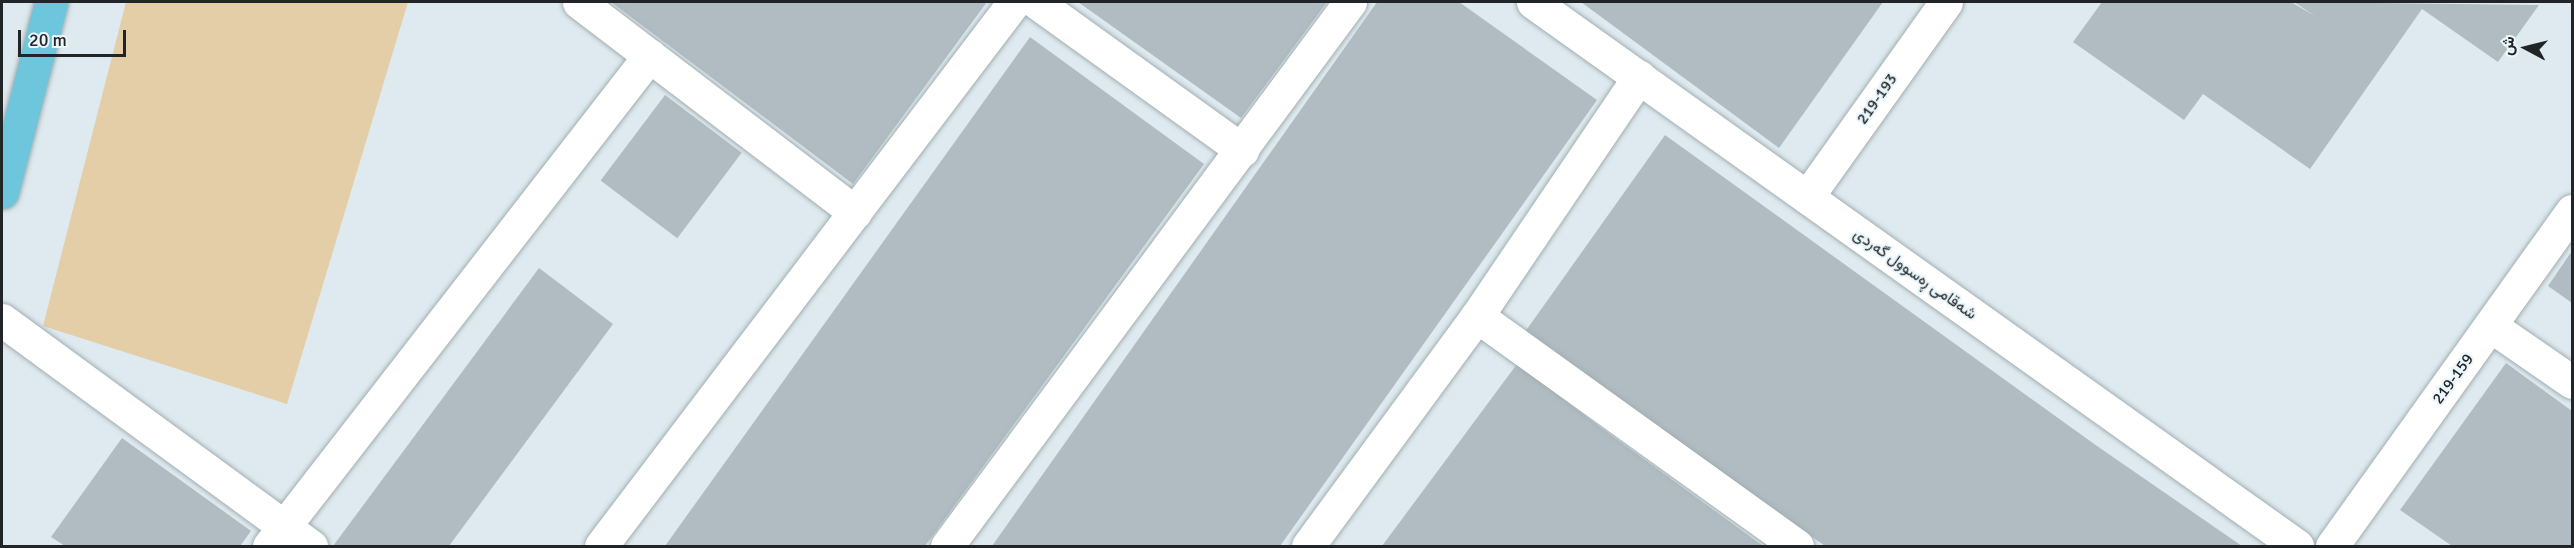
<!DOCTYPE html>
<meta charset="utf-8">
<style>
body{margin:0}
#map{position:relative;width:2574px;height:548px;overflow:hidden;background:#deeaef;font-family:Signika,Vazirmatn,sans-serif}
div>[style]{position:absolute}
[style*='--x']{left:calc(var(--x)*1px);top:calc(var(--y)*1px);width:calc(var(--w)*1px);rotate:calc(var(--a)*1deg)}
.green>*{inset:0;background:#e3cea7}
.building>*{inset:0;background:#b0bcc1;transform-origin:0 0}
.roads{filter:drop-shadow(0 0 2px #a2aeb2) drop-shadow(0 0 2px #a2aeb2)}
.minor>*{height:33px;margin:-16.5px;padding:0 16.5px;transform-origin:16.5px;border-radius:16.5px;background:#fff}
.major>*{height:33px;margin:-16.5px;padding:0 16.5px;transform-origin:16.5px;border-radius:16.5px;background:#6dc6dc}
span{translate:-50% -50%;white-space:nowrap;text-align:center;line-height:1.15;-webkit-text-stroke:4.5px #ebf7fc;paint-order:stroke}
.street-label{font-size:16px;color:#212527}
.frame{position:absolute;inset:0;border:3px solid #212527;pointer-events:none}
.north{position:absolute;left:2496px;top:18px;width:60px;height:60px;-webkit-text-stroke:4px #ebf7fc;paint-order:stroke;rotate:277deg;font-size:16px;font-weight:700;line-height:24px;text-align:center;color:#212527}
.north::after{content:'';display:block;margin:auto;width:21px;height:27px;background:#212527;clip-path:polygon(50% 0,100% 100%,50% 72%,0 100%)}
.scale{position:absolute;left:18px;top:30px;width:108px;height:27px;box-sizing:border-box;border:3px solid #212527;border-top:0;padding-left:8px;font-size:18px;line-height:21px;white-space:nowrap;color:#212527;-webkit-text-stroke:4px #ebf7fc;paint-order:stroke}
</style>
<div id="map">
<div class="green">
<i style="clip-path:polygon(126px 2px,408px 2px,287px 404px,43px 326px)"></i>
</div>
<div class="building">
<i style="clip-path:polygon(611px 2px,987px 2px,853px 184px)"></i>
<i style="clip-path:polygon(1078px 2px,1327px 2px,1241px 118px)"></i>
<i style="clip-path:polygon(1377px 2px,1459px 2px,1597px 100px,1280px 546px,992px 546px)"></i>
<i style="clip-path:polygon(1581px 2px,1883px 2px,1779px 148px)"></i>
<i style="clip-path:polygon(2102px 2px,2291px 2px,2315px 16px,2294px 2px,2539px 5px,2498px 62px,2422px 9px,2310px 169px,2203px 94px,2184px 120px,2073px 42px)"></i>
<i style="clip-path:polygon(1030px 37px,1204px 164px,925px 546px,665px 546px)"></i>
<i style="left:665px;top:95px;width:96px;height:107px;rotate:37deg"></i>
<i style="clip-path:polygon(1665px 135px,2097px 446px,2242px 546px,1825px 546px,1525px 332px)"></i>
<i style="clip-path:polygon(2572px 251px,2572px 303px,2548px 286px)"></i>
<i style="clip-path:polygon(539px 268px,613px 324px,449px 546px,333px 546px)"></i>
<i style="clip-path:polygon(2506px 363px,2572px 411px,2572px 546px,2452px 546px,2400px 510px)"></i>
<i style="clip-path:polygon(1517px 364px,1604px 430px,1763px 546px,1382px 546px)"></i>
<i style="clip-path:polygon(122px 438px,251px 531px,240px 546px,65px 546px,51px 537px)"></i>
</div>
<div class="roads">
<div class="minor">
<i style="--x:579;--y:2;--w:347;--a:37.3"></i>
<i style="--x:1036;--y:2;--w:254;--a:35.7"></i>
<i style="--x:1533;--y:2;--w:938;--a:35.45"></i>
<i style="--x:1807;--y:197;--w:239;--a:-54.5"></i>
<i style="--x:1477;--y:316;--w:394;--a:35.7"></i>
<i style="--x:2;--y:320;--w:383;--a:36.2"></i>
<i style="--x:2491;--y:326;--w:98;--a:34.7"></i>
<i style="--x:269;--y:546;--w:621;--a:-52.19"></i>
<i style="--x:601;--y:546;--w:683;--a:-52.79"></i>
<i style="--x:947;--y:546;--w:677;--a:-53.47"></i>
<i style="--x:1308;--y:546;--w:285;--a:-53.7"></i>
<i style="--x:1477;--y:316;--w:289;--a:-55.9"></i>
<i style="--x:2332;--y:546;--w:412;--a:-54.4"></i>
</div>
<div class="major">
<i style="--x:2;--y:192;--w:196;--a:-75.5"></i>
</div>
</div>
<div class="street-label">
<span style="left:1877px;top:99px;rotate:-55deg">219-193</span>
<span style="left:1915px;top:274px;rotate:35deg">شەقامی ڕەسوول گەردی</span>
<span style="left:2453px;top:379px;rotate:-54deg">219-159</span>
</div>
<div class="frame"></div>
<div class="north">ش</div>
<div class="scale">20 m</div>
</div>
